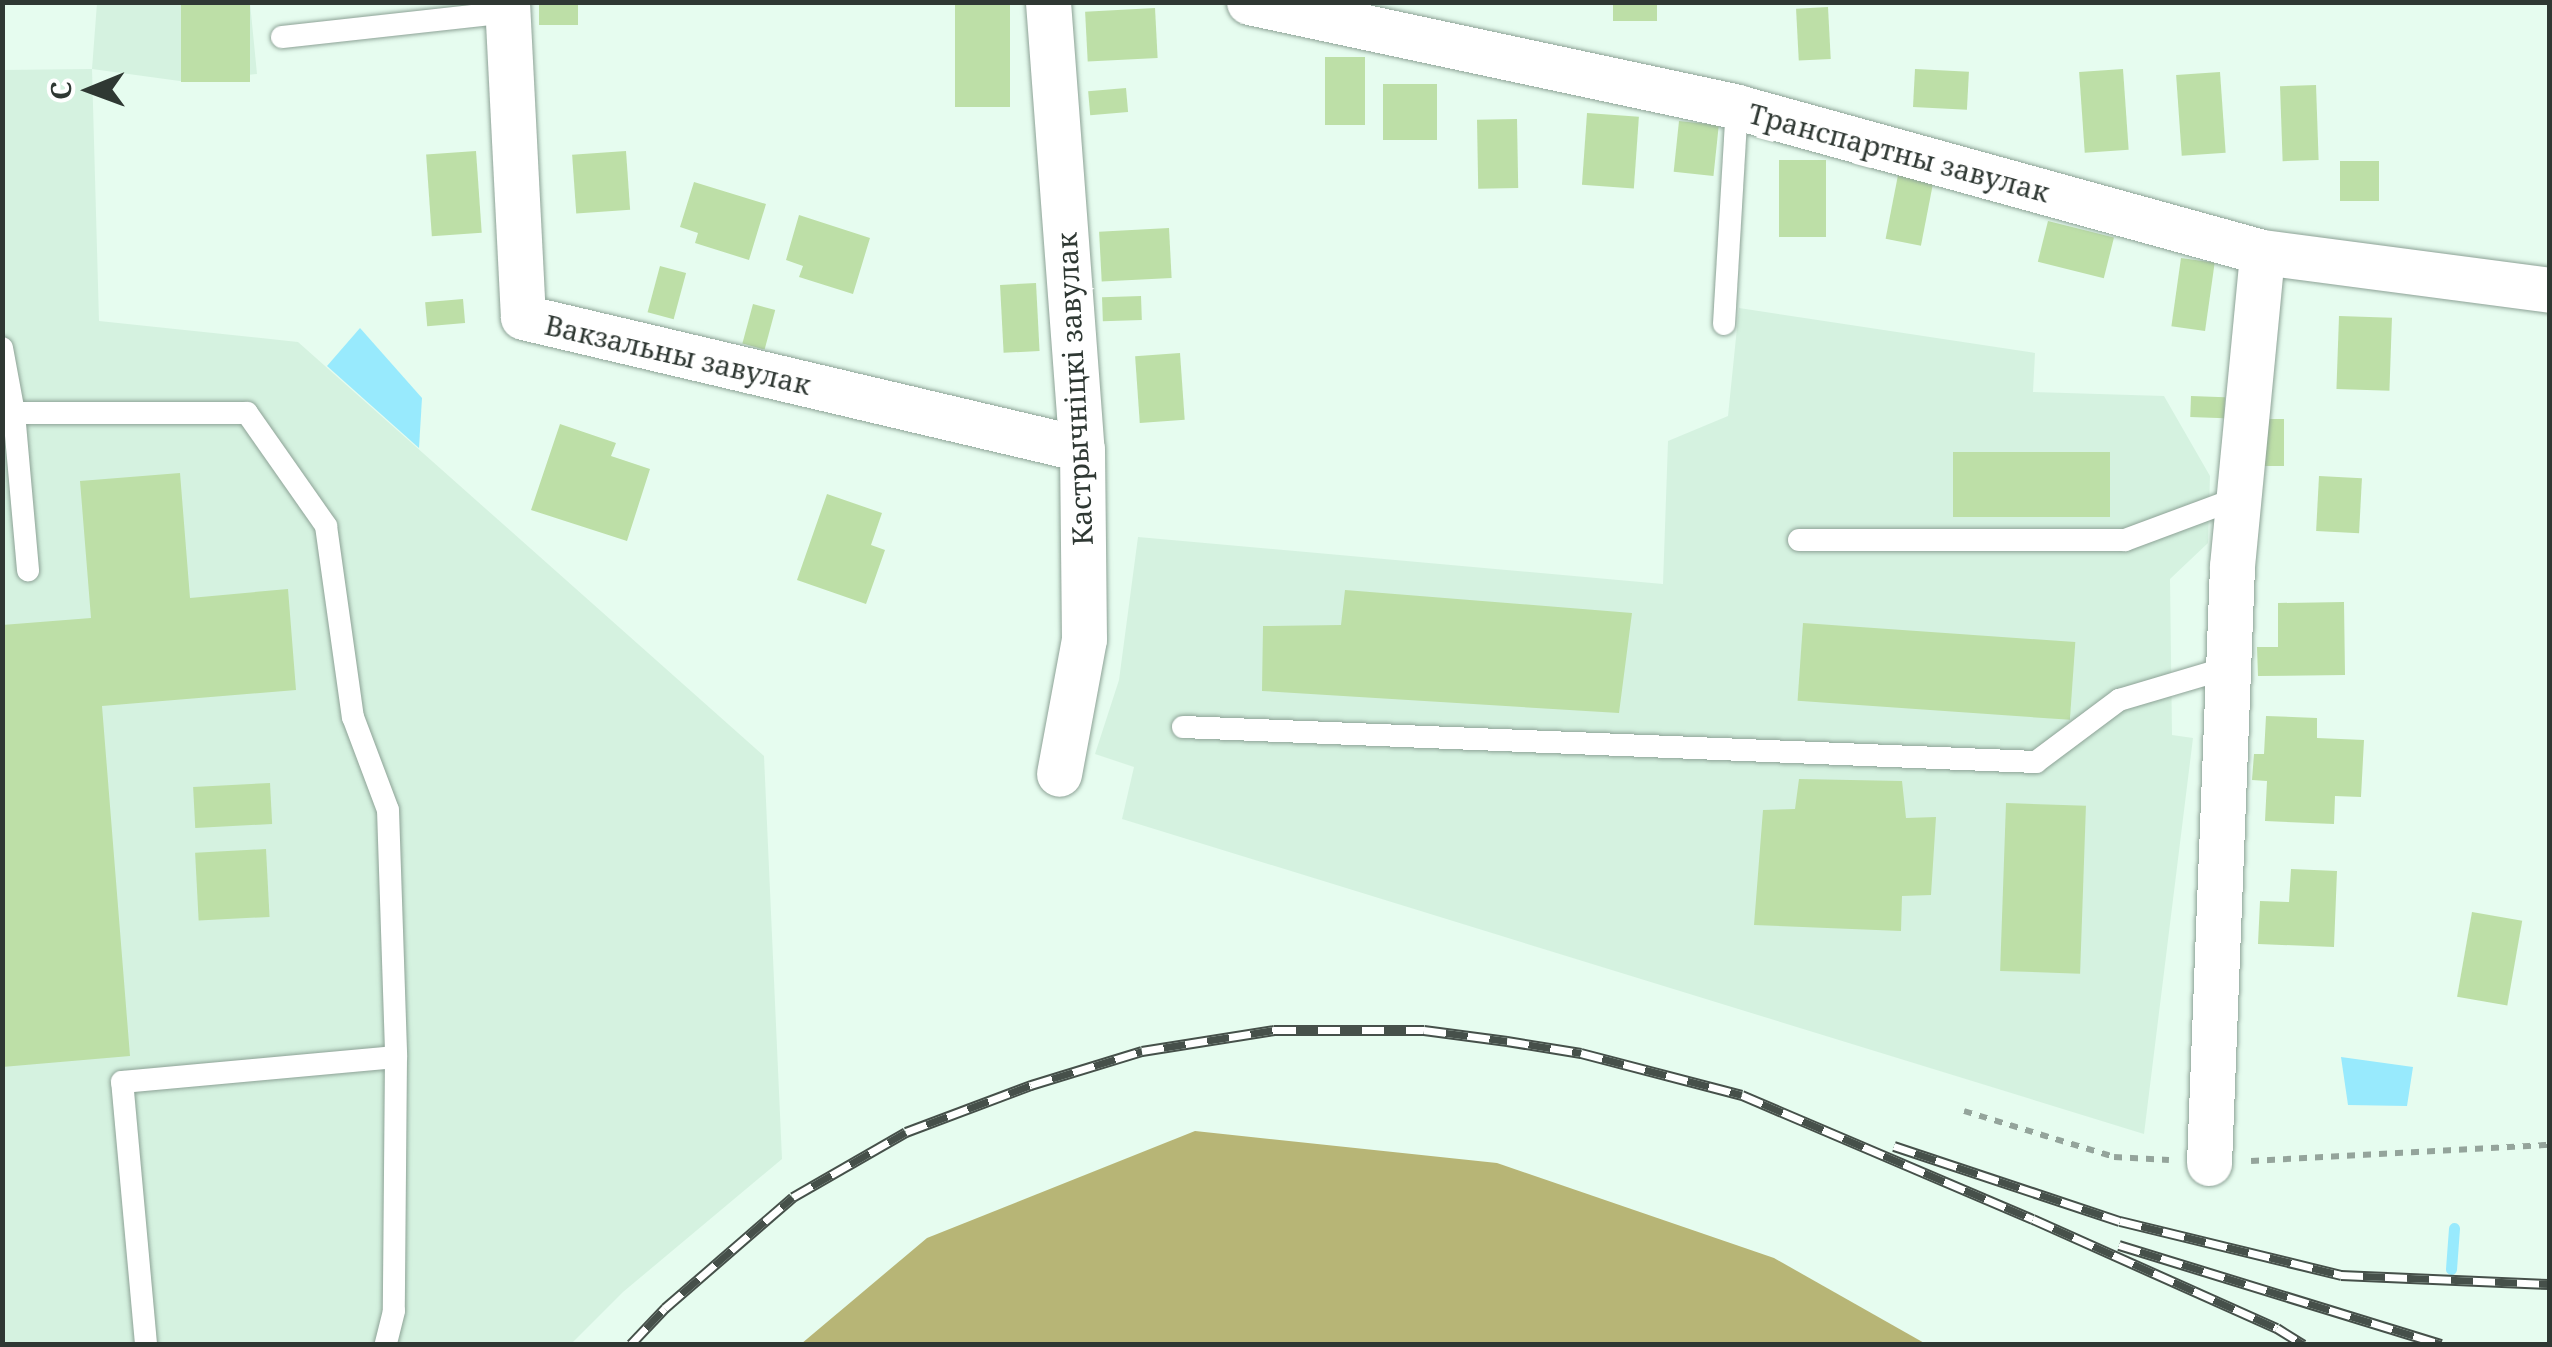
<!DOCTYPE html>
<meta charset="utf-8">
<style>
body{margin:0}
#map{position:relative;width:2552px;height:1347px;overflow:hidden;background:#e6fcef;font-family:"Noto Serif",serif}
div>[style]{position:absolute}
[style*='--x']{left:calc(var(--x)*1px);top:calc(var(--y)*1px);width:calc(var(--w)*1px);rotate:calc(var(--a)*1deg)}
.built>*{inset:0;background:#d5f2e0}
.forest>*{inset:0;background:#b7b576}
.water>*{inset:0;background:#98eafd}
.stream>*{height:11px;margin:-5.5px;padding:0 5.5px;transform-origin:5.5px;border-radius:5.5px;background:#98eafd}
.building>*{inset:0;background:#bddfa7;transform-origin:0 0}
.path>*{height:6px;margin-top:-3px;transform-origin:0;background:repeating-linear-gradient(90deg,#94a49b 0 8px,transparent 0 16px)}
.roads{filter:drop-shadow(0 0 2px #8da296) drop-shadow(0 0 2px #8da296)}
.lane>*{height:22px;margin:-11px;padding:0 11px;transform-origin:11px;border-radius:11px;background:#fff}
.street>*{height:45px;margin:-22.5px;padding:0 22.5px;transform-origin:22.5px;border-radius:22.5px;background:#fff}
.rail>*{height:11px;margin-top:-5.5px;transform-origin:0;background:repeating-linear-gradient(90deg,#fff 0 22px,#46504a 0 44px);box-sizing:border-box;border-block:2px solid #46504a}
span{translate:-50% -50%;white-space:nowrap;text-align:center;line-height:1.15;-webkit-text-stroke:10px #fff;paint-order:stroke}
.street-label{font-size:28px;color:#2f3833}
.frame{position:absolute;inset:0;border:5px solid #2f3833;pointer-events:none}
.north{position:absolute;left:40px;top:40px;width:100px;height:100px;-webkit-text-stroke:8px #fff;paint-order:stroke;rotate:269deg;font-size:28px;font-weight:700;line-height:40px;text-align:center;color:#2f3833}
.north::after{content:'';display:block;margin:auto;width:35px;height:45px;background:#2f3833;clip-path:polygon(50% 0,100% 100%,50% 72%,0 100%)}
</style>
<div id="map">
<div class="built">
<i style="clip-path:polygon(97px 3px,250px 3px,257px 74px,187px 82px,92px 69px,99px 321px,298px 342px,764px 756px,782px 1159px,623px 1292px,571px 1344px,3px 1344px,2px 70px,92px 69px)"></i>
<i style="clip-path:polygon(1739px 308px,2035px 353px,2033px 392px,2164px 396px,2210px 476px,2208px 543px,2170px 579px,2172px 735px,2193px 738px,2144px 1134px,1122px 819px,1134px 767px,1095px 754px,1119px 680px,1138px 537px,1663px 584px,1668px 441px,1728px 416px)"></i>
</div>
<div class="forest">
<i style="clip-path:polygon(1195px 1131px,1497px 1163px,1774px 1258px,1926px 1344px,801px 1344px,927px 1238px)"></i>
</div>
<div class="water">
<i style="clip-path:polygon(360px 328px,422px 398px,419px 448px,327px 366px)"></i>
<i style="clip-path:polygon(2341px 1057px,2413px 1067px,2407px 1106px,2348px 1105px)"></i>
</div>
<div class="stream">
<i style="--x:2451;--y:1269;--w:41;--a:-85.8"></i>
</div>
<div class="building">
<i style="left:539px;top:2px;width:39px;height:23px"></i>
<i style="left:955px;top:2px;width:55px;height:105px"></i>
<i style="left:1613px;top:2px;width:44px;height:19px"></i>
<i style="left:181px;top:3px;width:69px;height:79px"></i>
<i style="left:1828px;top:7px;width:52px;height:32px;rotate:87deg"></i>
<i style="left:1155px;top:8px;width:50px;height:70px;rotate:87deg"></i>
<i style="left:1325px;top:57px;width:40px;height:68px"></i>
<i style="left:1915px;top:69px;width:54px;height:38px;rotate:3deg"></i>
<i style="left:2123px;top:69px;width:81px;height:44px;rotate:86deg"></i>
<i style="left:2220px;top:72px;width:81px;height:44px;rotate:86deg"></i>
<i style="left:1383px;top:84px;width:54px;height:56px"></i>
<i style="left:2316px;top:85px;width:75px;height:36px;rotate:88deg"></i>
<i style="left:1126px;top:88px;width:24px;height:38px;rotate:85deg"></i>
<i style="left:1587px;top:113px;width:52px;height:72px;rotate:4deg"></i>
<i style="left:1517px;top:119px;width:69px;height:40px;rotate:89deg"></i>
<i style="left:1679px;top:121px;width:40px;height:51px;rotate:6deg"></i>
<i style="left:476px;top:151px;width:82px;height:50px;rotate:86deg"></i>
<i style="left:626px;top:151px;width:59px;height:54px;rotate:86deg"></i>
<i style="left:1779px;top:160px;width:47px;height:77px"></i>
<i style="left:2340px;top:161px;width:39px;height:40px"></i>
<i style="left:1898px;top:175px;width:36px;height:65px;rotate:11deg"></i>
<i style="clip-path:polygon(694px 182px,766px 204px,749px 260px,695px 243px,698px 233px,680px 227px)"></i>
<i style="clip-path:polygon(799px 215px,870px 238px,853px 294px,799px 277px,803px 266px,786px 260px)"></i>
<i style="left:2048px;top:221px;width:68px;height:42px;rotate:14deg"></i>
<i style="left:1169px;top:228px;width:50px;height:70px;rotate:87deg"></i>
<i style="left:2181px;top:258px;width:34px;height:69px;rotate:8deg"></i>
<i style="left:660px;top:266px;width:27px;height:48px;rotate:15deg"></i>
<i style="left:1036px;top:283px;width:68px;height:36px;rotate:87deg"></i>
<i style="left:1141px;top:296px;width:24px;height:39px;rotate:88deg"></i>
<i style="left:463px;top:299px;width:24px;height:38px;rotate:85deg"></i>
<i style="left:753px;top:304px;width:23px;height:41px;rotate:15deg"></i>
<i style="left:2339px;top:316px;width:53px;height:73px;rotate:2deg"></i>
<i style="left:1180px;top:353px;width:67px;height:45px;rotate:86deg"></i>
<i style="left:2191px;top:396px;width:34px;height:21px;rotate:2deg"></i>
<i style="left:2258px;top:419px;width:26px;height:47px"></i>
<i style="clip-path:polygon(560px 424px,616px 443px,611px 456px,650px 469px,627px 541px,531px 510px)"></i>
<i style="left:1953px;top:452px;width:157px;height:65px"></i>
<i style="clip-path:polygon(180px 473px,190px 598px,288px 589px,296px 690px,102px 706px,130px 1056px,2px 1067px,2px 625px,91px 618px,80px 481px)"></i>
<i style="left:2319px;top:476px;width:43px;height:55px;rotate:3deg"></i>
<i style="clip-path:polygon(827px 494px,882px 513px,871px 545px,885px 550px,866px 604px,797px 580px)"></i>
<i style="clip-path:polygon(1345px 590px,1632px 613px,1619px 713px,1262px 691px,1263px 626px,1341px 625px)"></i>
<i style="clip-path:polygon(2344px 602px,2345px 675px,2258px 676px,2257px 647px,2278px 647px,2278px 603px)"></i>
<i style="left:1803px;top:623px;width:273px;height:78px;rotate:4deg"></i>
<i style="clip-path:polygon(2266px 716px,2317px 718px,2317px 738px,2364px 740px,2361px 797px,2335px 796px,2334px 824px,2265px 821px,2267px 781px,2252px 780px,2254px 754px,2264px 754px)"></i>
<i style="clip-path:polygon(1799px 779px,1902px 781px,1906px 818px,1936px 817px,1931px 895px,1902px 896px,1901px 931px,1754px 925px,1763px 810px,1795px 809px)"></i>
<i style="left:270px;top:783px;width:41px;height:77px;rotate:87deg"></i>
<i style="left:2006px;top:803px;width:80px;height:168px;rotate:2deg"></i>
<i style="left:266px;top:849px;width:68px;height:71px;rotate:87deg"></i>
<i style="clip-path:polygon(2291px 869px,2337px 871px,2334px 947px,2258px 944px,2260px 901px,2289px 902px)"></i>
<i style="left:2472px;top:912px;width:51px;height:86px;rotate:10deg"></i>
</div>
<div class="path">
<i style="--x:1964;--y:1111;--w:157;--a:17"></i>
<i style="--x:2114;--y:1157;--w:55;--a:3.1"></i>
<i style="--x:2251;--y:1161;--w:299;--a:-3.1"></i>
</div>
<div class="roads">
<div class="lane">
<i style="--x:282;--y:37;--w:226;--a:-6.3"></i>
<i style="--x:1724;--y:324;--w:217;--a:-86.6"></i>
<i style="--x:2;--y:348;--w:66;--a:79.5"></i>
<i style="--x:14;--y:413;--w:158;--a:84.9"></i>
<i style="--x:14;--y:413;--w:233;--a:0"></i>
<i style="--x:247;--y:413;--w:138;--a:55"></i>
<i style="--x:326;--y:526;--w:193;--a:82"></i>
<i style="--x:353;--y:717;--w:99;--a:69.4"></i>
<i style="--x:388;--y:810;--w:247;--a:88.1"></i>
<i style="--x:396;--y:1057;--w:254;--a:90.5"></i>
<i style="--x:394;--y:1311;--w:34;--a:104"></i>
<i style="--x:1799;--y:540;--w:326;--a:0"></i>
<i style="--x:2125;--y:540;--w:121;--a:-20.4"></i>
<i style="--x:1183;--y:727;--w:854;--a:2.35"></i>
<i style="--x:2036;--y:762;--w:104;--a:-36.8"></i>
<i style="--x:2119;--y:700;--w:113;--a:-16.5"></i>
<i style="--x:146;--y:1344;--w:263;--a:-95.2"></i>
<i style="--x:122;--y:1082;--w:275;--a:-5.2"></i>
</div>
<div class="street">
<i style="--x:507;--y:2;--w:315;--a:87.1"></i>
<i style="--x:523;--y:317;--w:574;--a:13.29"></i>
<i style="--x:1048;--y:2;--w:448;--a:85.7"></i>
<i style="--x:1082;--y:449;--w:190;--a:89.4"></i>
<i style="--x:1084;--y:639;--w:137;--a:100.5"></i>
<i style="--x:1249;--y:2;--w:499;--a:12.1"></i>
<i style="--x:1737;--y:107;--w:545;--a:15.44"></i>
<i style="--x:2262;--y:252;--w:290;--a:7.5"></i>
<i style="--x:2209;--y:1163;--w:597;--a:-87.79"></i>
<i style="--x:2232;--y:566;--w:315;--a:-84.5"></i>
</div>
</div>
<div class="rail">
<i style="--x:1894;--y:1146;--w:238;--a:18.4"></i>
<i style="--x:2120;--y:1221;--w:228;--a:13.7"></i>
<i style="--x:2341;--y:1275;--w:209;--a:2.5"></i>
<i style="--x:2119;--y:1245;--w:337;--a:17.1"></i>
<i style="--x:631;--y:1344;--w:50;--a:-46.6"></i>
<i style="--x:665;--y:1308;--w:169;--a:-40.9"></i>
<i style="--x:793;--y:1197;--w:130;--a:-29.9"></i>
<i style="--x:906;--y:1132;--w:134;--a:-20.6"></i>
<i style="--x:1031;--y:1085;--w:116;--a:-17"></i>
<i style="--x:1142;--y:1051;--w:134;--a:-9"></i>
<i style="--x:1274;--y:1030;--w:150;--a:0"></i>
<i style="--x:1424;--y:1030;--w:84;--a:7.5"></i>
<i style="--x:1507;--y:1041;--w:75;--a:9.2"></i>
<i style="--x:1581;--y:1053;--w:166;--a:14.6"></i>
<i style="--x:1742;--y:1095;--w:316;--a:23.1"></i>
<i style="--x:2033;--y:1219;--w:267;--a:24.1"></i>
<i style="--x:2277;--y:1328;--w:31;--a:32"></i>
</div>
<div class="street-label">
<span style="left:1899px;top:152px;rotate:15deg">Транспартны завулак</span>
<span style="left:678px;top:354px;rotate:13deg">Вакзальны завулак</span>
<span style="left:1074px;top:389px;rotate:-93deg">Кастрычніцкі завулак</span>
</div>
<div class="frame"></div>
<div class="north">С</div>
</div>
